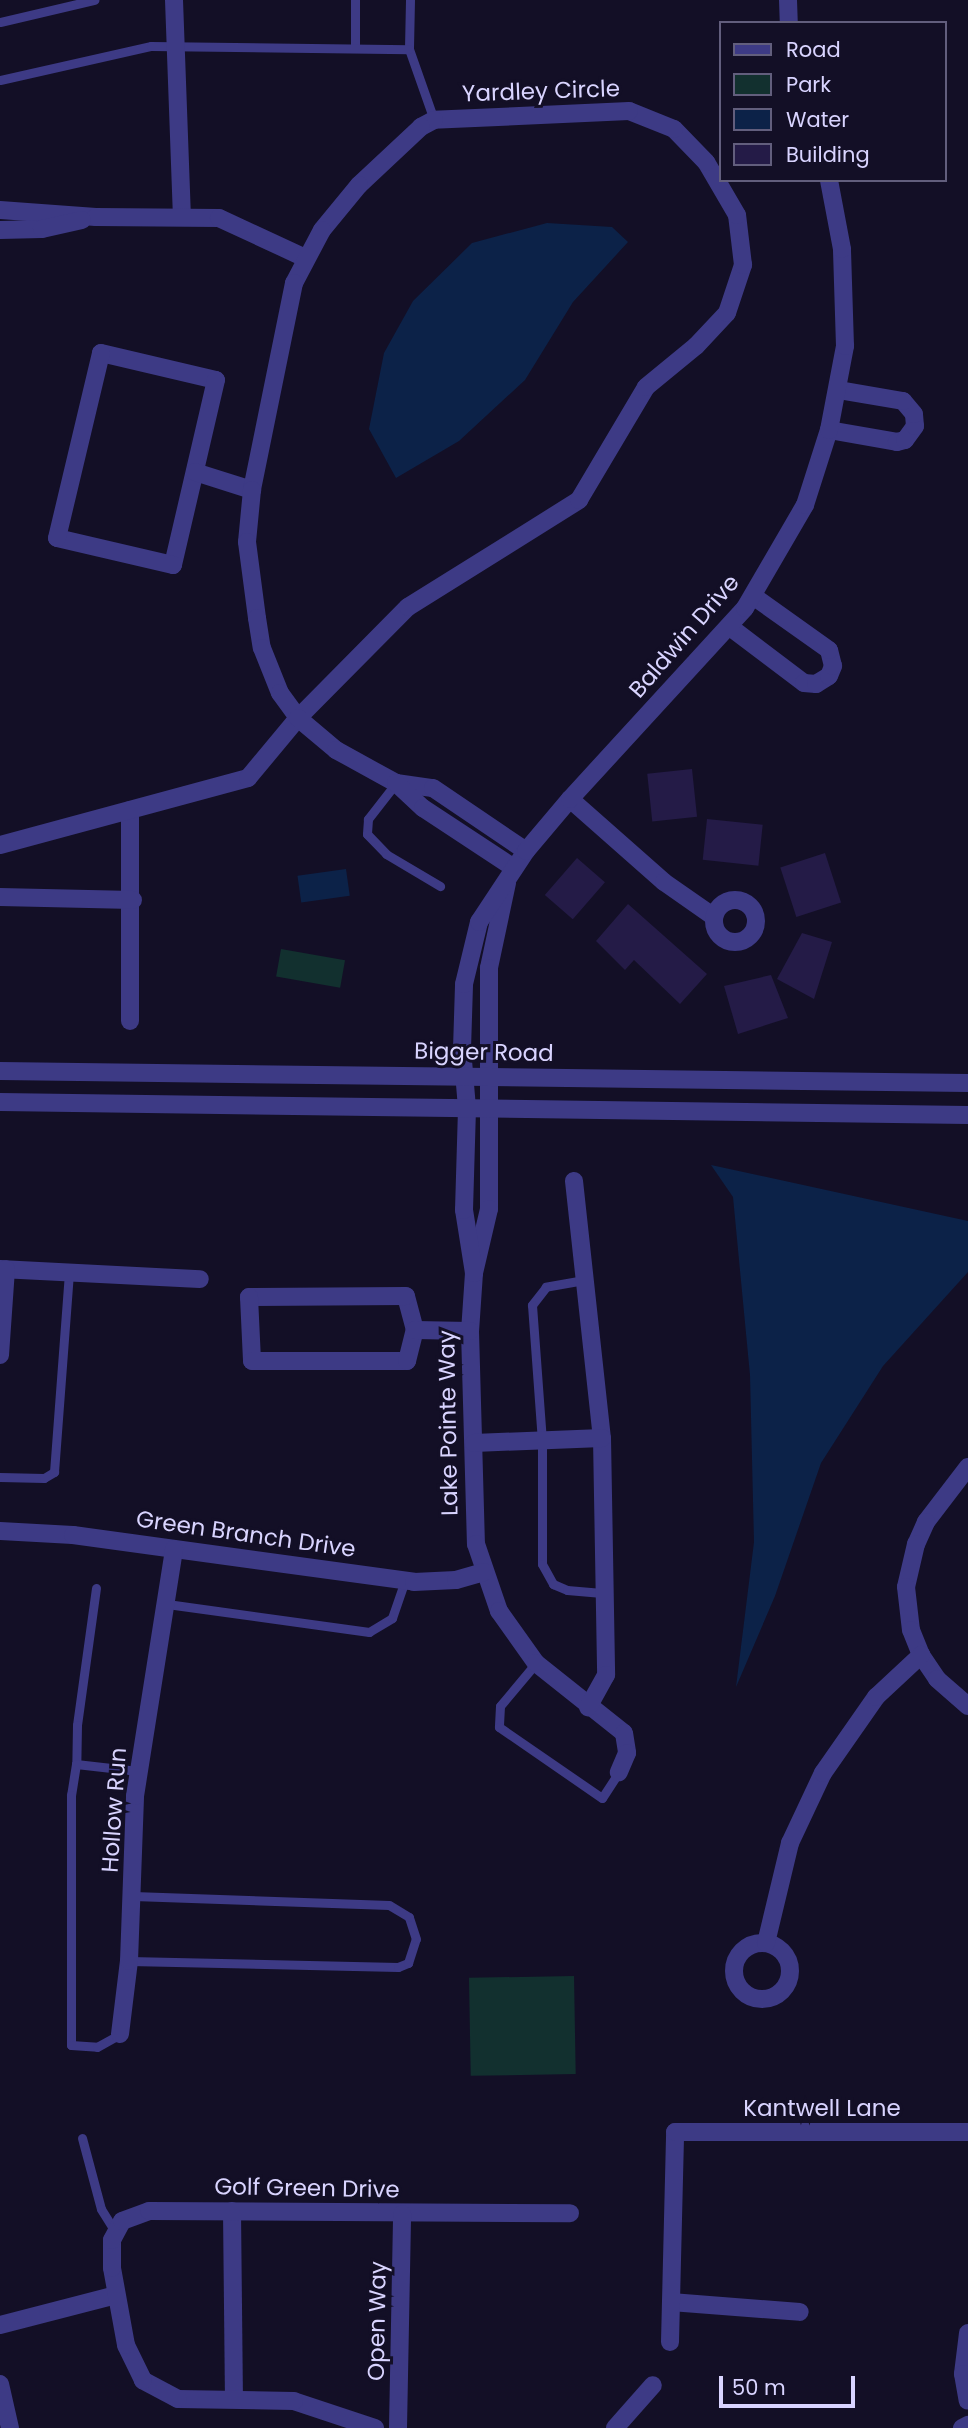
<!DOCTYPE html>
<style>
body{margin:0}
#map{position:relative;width:968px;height:2428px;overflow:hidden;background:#130f26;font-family:Poppins,sans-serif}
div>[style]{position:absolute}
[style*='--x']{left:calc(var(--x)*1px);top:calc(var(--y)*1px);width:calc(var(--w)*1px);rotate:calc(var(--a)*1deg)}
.green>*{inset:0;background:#12302f;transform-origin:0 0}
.water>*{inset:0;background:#0c2248;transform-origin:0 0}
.building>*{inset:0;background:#241b47;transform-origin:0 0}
.service>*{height:9px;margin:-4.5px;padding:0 4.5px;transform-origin:4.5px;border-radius:4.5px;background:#3d3a85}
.minor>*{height:18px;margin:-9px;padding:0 9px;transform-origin:9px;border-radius:9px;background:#3d3a85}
.minor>.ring{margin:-9px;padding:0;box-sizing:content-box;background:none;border:18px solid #3d3a85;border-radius:50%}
.tertiary>*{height:18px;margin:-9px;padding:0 9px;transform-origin:9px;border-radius:9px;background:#3d3a85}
span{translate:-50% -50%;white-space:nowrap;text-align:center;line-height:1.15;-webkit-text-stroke:6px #130f26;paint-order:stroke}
.street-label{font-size:23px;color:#d9d4ff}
.legend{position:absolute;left:719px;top:21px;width:228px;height:161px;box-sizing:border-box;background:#130f26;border:2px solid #625e7d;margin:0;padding:9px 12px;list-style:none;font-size:21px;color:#d9d4ff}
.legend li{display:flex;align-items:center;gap:14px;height:35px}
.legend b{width:35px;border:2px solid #625e7d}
.scale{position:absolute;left:719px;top:2376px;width:136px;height:32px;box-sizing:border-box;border:4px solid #d9d4ff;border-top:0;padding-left:9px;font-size:21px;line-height:24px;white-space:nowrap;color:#d9d4ff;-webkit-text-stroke:5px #130f26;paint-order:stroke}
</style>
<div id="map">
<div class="green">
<i style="left:281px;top:949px;width:65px;height:28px;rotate:10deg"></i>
<i style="left:574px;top:1976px;width:98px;height:105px;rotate:89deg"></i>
</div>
<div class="water">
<i style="clip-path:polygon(547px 223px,612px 227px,628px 242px,573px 302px,525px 380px,459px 441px,396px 478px,369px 429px,384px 353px,413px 301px,472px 243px)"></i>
<i style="left:346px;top:869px;width:27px;height:49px;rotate:82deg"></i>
<i style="clip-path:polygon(711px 1165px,968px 1221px,968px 1272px,883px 1366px,821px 1463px,775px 1596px,736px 1687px,754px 1542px,750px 1375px,733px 1197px)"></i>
</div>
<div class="building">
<i style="left:692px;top:769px;width:48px;height:45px;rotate:84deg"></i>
<i style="left:707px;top:819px;width:56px;height:41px;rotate:6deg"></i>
<i style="left:825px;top:853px;width:52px;height:47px;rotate:72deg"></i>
<i style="left:577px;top:858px;width:37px;height:49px;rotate:41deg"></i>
<i style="clip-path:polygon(628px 904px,707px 974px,680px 1004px,634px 960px,625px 970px,596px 941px)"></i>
<i style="clip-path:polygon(802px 933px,832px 942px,814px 999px,777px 979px)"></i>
<i style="clip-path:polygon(771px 975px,788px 1018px,738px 1034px,724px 986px)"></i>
</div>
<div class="service">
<i style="--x:355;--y:0;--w:48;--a:90"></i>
<i style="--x:410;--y:0;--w:49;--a:91.2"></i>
<i style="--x:409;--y:49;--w:75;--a:70.6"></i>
<i style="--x:0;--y:22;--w:97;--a:-13.2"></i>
<i style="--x:0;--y:80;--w:155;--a:-12.7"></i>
<i style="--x:151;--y:46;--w:258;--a:0.7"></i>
<i style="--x:396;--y:783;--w:46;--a:127.9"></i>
<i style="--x:368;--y:819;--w:15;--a:94"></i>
<i style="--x:367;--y:834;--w:28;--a:46"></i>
<i style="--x:386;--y:854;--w:63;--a:30.7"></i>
<i style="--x:584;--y:1280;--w:39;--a:170"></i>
<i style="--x:546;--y:1287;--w:23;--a:128"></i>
<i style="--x:532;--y:1305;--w:135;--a:85.8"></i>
<i style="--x:542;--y:1440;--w:124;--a:90"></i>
<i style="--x:542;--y:1564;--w:23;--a:61"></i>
<i style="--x:553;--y:1584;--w:15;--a:23"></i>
<i style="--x:567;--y:1590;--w:38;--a:5"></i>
<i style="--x:0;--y:1477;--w:44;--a:1.3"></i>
<i style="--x:44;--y:1478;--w:12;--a:-31"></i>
<i style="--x:54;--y:1472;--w:201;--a:-85.7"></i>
<i style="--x:96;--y:1588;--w:138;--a:97.9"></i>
<i style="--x:77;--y:1725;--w:39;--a:91"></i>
<i style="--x:76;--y:1764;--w:62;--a:6.4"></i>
<i style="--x:167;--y:1604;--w:204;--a:7.9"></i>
<i style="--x:369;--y:1632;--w:27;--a:-31"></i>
<i style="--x:392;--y:1618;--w:39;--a:-71"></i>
<i style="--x:536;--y:1663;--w:56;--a:129.9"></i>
<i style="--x:500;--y:1706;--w:21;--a:93"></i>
<i style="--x:499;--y:1727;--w:125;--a:34.6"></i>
<i style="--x:602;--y:1798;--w:31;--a:-57"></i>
<i style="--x:76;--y:1764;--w:31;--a:99"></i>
<i style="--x:71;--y:1795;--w:250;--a:90"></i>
<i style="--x:71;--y:2045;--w:26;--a:4"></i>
<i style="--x:97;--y:2047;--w:26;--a:-29"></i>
<i style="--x:129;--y:1961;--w:269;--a:1.3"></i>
<i style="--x:398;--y:1967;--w:11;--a:-22"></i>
<i style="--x:408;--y:1963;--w:25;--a:-72"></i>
<i style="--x:416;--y:1939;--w:23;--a:-108"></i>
<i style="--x:409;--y:1917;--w:23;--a:-149"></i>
<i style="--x:389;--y:1905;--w:256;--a:-178"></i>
<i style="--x:82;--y:2138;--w:73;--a:75"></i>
<i style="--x:101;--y:2209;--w:26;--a:58"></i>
</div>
<div class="minor">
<i style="--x:174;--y:0;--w:215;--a:87.9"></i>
<i style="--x:788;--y:0;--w:23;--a:88"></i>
<i style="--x:0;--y:210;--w:96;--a:4.2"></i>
<i style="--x:96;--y:217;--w:123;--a:0.5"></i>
<i style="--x:219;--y:218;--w:95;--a:24.9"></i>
<i style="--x:0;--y:230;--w:42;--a:-1.4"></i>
<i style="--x:42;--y:229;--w:41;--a:-12.7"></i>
<i style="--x:101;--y:353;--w:118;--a:13.2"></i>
<i style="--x:216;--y:380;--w:190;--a:103.1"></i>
<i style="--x:173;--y:565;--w:119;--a:-166.9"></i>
<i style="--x:57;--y:538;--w:190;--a:-76.6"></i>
<i style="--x:829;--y:430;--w:69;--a:10"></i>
<i style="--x:897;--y:442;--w:8;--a:-14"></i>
<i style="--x:905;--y:440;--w:17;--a:-54"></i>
<i style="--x:915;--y:426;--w:12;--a:-95"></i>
<i style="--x:914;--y:414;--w:17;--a:-130"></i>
<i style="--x:903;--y:401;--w:66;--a:-170.4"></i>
<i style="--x:195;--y:472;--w:60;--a:17.5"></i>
<i style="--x:730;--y:627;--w:93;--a:37.1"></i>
<i style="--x:804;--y:683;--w:12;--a:5"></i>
<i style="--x:816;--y:684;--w:15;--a:-32"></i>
<i style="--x:829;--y:676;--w:11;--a:-68"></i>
<i style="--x:833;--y:666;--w:16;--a:-104"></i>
<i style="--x:829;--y:650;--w:93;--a:-144.6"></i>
<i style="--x:396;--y:783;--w:37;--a:8"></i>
<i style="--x:433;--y:788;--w:112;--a:34.1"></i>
<i style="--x:570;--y:799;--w:125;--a:41.4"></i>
<i style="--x:664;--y:882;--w:61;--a:35"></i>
<i style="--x:130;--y:810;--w:211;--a:90"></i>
<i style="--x:0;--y:845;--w:257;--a:-15.1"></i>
<i style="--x:248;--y:778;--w:78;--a:-50.2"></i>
<i style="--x:298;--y:718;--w:156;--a:-45.3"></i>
<i style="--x:408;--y:607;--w:202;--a:-32"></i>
<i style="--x:579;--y:500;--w:131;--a:-59.3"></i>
<i style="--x:646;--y:387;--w:65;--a:-39.4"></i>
<i style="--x:696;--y:346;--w:45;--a:-46.8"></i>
<i style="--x:727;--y:313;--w:51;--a:-71.6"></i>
<i style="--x:743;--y:265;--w:50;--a:-96.8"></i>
<i style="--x:737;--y:215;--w:61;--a:-120.3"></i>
<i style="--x:706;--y:162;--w:46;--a:-134.1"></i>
<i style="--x:674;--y:129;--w:48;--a:-158.2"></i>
<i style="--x:629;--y:111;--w:195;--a:177.4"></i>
<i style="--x:434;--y:120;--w:15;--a:152"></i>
<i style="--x:421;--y:127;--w:85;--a:136.9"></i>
<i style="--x:359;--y:185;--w:58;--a:129.4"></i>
<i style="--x:322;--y:230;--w:60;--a:117.8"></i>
<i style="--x:294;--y:283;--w:211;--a:101.5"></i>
<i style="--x:252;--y:490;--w:52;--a:95.5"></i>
<i style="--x:247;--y:542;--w:77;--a:82.5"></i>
<i style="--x:257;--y:618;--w:30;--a:81"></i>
<i style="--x:262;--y:648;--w:48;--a:68.2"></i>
<i style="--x:280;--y:693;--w:31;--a:54"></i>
<i style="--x:298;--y:718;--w:50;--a:40.1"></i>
<i style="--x:336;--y:750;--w:68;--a:28.8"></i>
<i style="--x:396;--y:783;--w:37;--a:43"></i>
<i style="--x:423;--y:808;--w:109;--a:33.4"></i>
<i style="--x:507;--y:883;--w:87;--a:102"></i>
<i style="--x:489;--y:968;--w:241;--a:90"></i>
<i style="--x:489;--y:1209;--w:66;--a:103.2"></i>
<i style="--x:474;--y:1273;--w:58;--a:93.9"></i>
<i style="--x:470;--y:1331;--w:213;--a:88.4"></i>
<i style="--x:476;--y:1544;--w:71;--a:71.1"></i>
<i style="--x:499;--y:1611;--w:64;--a:54.6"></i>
<i style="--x:536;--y:1663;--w:112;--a:38.5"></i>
<i style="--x:624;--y:1733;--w:20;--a:81"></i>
<i style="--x:627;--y:1753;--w:21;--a:113"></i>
<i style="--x:0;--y:897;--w:133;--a:1.3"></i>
<i class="ring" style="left:714px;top:900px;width:24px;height:24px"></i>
<i style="--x:574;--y:1181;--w:259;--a:83.8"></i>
<i style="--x:602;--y:1438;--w:237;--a:89"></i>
<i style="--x:606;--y:1675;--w:37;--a:119"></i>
<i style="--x:0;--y:1269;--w:200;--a:2.9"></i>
<i style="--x:474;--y:1273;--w:64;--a:-99"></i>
<i style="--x:464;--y:1210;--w:102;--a:-88.3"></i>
<i style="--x:467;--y:1108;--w:59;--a:-94.8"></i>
<i style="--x:462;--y:1049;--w:65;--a:-88.2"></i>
<i style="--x:464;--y:984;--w:64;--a:-76.4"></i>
<i style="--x:479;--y:922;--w:85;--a:-56.5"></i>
<i style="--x:526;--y:851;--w:68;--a:-49.8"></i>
<i style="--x:570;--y:799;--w:259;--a:-47.5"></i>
<i style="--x:745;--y:608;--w:119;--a:-59.8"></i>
<i style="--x:805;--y:505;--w:79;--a:-72.3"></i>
<i style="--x:829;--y:430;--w:86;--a:-79.2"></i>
<i style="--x:845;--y:346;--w:97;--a:-91.8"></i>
<i style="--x:842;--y:249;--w:70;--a:-100.7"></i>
<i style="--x:415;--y:1330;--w:35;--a:-105"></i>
<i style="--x:406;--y:1296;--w:157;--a:179.6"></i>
<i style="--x:249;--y:1297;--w:64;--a:87.3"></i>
<i style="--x:252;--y:1361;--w:155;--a:0"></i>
<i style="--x:407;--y:1361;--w:32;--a:-76"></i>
<i style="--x:415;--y:1330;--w:55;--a:1"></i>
<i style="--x:0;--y:1355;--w:86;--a:-86"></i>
<i style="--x:474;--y:1443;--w:128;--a:-2.2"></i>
<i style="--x:968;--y:1467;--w:69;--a:127.4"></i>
<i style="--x:926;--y:1522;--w:24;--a:114"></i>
<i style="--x:916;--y:1544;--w:44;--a:103.1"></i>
<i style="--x:906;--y:1587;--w:43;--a:83.4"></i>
<i style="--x:911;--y:1630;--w:27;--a:68"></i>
<i style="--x:921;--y:1655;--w:29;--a:56"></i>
<i style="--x:937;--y:1679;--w:41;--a:41.1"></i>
<i style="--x:0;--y:1531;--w:73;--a:3.1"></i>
<i style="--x:73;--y:1535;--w:344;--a:7.8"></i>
<i style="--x:414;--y:1582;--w:42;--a:-2.7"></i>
<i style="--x:456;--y:1580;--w:29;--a:-16"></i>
<i class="ring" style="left:734px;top:1943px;width:38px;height:38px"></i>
<i style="--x:766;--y:1943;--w:103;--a:-76.5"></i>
<i style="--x:790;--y:1843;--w:77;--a:-64.8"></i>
<i style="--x:823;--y:1773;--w:93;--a:-55.1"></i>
<i style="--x:876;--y:1697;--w:62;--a:-43"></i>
<i style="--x:120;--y:2034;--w:74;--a:-83"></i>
<i style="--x:129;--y:1961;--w:165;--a:-87.9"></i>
<i style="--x:135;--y:1796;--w:250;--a:-81"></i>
<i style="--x:232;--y:2211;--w:187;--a:89.4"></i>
<i style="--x:671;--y:2302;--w:129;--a:4.4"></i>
<i style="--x:0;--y:2325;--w:120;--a:-14.5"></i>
<i style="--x:968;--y:2333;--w:41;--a:97"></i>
<i style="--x:963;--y:2374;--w:27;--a:80"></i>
<i style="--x:670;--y:2342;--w:210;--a:-88.6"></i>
<i style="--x:675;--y:2132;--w:293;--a:0"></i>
<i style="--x:375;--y:2428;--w:85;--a:-161.6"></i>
<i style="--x:294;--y:2401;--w:116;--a:-179"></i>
<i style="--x:178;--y:2399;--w:40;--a:-152"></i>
<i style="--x:143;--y:2380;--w:39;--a:-116"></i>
<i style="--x:126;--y:2345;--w:78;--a:-100.3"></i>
<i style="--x:112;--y:2268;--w:28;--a:-90"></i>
<i style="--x:112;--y:2240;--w:21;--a:-62"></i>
<i style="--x:122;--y:2221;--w:29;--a:-20"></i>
<i style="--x:149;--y:2211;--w:421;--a:0.3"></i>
<i style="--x:398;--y:2428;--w:214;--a:-88.9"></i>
<i style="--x:615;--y:2428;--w:57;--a:-48.5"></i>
<i style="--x:962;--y:2428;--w:7;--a:-27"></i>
</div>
<div class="tertiary">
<i style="--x:0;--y:1071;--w:968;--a:0.71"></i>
<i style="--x:0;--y:1102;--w:968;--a:0.77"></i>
<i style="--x:0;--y:2384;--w:45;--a:77.2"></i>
</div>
<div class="street-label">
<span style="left:541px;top:91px;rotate:-2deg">Yardley Circle</span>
<span style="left:684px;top:636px;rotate:-49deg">Baldwin Drive</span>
<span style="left:484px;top:1052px;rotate:1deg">Bigger Road</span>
<span style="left:448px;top:1423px;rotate:-91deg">Lake Pointe Way</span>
<span style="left:246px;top:1534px;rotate:8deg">Green Branch Drive</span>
<span style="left:114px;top:1810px;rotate:-86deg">Hollow Run</span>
<span style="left:822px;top:2108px">Kantwell Lane</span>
<span style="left:307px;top:2188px;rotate:1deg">Golf Green Drive</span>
<span style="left:377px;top:2321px;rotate:-89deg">Open Way</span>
</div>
<ul class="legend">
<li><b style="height:9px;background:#3d3a85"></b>Road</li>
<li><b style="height:19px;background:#12302f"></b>Park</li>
<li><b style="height:19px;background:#0c2248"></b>Water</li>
<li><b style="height:19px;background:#241b47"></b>Building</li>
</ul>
<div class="scale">50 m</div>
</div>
